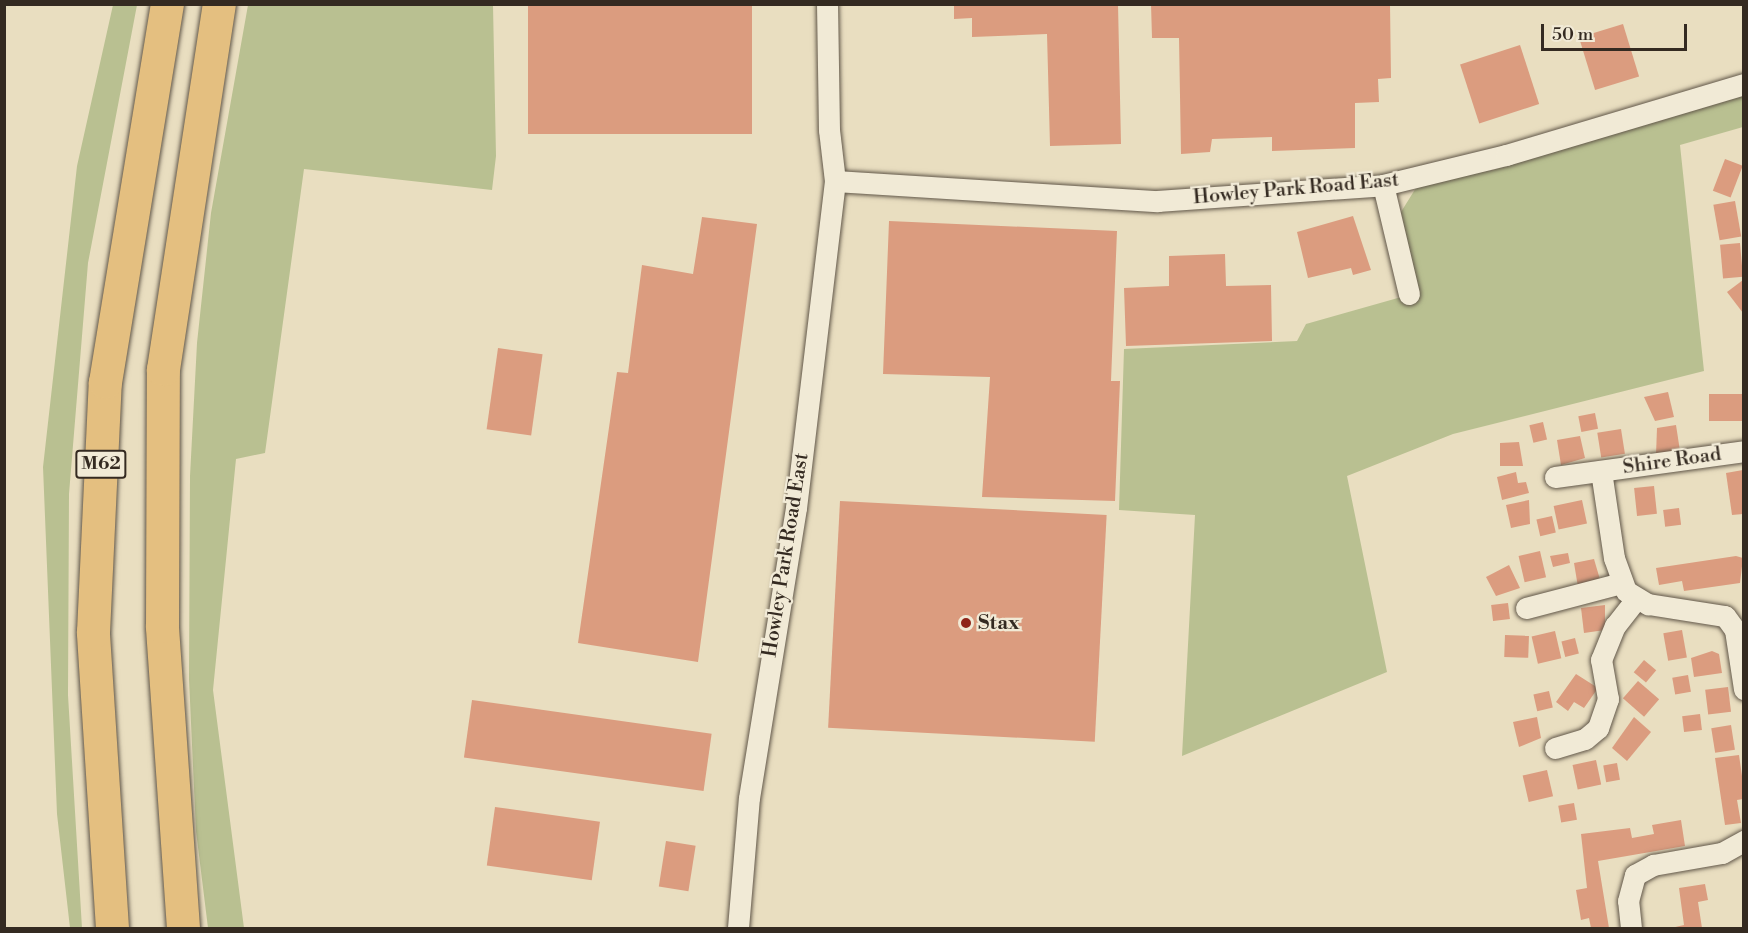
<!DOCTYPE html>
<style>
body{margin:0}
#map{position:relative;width:1748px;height:933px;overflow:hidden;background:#e9dec0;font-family:"Libre Bodoni",serif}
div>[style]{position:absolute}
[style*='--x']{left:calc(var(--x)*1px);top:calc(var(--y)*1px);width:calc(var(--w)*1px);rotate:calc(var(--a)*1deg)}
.green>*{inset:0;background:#b9c091}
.building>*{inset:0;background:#db9c7f;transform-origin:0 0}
.roads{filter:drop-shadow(0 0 2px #615749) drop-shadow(0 0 2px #615749)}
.minor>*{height:21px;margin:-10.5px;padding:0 10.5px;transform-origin:10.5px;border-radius:10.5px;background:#f1ead6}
.motorway>*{height:33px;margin:-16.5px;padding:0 16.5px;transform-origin:16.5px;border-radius:16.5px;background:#e4bf80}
.dots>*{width:16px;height:16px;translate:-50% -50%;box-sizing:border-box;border:3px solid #f1ead6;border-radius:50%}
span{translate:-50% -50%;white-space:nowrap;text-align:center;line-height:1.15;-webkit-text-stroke:4.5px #f1ead6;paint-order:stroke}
.shield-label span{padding:2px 4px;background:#f1ead6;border:2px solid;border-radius:4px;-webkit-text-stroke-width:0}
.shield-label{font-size:18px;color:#342a21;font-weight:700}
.street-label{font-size:20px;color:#342a21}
.poi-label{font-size:20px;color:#342a21;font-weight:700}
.left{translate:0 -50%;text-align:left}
.frame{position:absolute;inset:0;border:6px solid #342a21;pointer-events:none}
.scale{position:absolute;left:1541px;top:24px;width:146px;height:27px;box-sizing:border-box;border:3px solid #342a21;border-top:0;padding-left:8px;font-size:18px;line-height:21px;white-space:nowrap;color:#342a21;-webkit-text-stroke:4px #f1ead6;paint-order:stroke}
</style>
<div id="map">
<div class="green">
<i style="clip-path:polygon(113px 5px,137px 5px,88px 263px,69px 494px,68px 695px,82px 928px,70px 928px,57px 814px,43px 467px,77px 166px)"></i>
<i style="clip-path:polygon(248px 5px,493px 5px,496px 156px,492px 190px,304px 169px,265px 453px,236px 459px,213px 690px,244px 928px,208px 928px,196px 831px,189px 679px,190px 476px,197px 343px,211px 213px)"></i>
<i style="clip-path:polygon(1743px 96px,1743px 127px,1680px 145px,1704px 371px,1453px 434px,1347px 476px,1387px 672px,1182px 756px,1195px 515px,1119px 510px,1124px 349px,1297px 341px,1306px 324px,1419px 292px,1401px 212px,1419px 183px,1493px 170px)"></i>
</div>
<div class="building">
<i style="left:528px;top:4px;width:224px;height:130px"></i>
<i style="clip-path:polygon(954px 4px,1118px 4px,1121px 144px,1050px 146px,1047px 34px,972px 37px,972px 18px,954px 19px)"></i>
<i style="clip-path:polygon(1151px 4px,1390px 4px,1391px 78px,1378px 79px,1379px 102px,1355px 103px,1355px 148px,1272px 151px,1272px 137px,1212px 139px,1210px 152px,1181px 154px,1179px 38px,1152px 38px)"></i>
<i style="left:1623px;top:24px;width:55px;height:46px;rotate:73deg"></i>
<i style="left:1520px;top:45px;width:62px;height:63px;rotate:72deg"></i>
<i style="left:1725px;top:159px;width:19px;height:34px;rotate:21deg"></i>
<i style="left:1735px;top:201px;width:36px;height:22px;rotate:80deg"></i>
<i style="clip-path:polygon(1353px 216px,1371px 270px,1353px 275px,1351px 268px,1308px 278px,1297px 232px)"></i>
<i style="clip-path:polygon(702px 217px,757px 224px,698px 662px,578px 643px,617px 372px,628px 373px,642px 265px,693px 274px)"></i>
<i style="clip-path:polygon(889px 221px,1117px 231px,1111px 381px,1120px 381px,1115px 501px,982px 497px,990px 377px,883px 374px)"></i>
<i style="left:1740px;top:243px;width:34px;height:20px;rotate:85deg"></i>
<i style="clip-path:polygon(1225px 254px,1226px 286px,1271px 285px,1272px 341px,1126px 346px,1124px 288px,1169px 286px,1169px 256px)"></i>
<i style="clip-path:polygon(1743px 280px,1743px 313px,1727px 292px)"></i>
<i style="left:498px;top:348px;width:45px;height:82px;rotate:8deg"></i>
<i style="clip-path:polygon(1668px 392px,1674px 417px,1655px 421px,1644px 397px)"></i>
<i style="left:1743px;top:394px;width:27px;height:34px;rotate:90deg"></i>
<i style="left:1595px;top:413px;width:16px;height:17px;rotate:79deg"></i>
<i style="left:1543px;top:422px;width:18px;height:14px;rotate:77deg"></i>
<i style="clip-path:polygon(1676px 425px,1680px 451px,1656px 455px,1657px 428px)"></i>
<i style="left:1621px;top:429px;width:25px;height:24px;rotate:81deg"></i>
<i style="clip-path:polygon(1580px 436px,1585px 458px,1561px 465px,1557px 440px)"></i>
<i style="clip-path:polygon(1519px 442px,1523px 466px,1500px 466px,1500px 443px)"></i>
<i style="clip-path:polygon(1743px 470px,1743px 514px,1732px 515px,1726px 473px)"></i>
<i style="clip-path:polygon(1516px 472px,1518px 483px,1526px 482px,1529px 493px,1502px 500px,1497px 477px)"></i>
<i style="left:1654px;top:486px;width:28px;height:20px;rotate:84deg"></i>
<i style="clip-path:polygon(1529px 500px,1530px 524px,1511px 528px,1506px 505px)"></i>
<i style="left:1582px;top:500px;width:24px;height:29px;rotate:78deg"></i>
<i style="left:840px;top:501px;width:267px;height:227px;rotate:3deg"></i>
<i style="left:1679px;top:508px;width:17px;height:16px;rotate:83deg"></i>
<i style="left:1552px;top:516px;width:17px;height:16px;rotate:77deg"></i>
<i style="left:1540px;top:551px;width:27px;height:22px;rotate:77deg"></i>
<i style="clip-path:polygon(1568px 553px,1570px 563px,1553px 567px,1550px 556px)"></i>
<i style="clip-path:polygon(1736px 556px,1743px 558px,1740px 583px,1684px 591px,1682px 581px,1659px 585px,1656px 568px)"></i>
<i style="clip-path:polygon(1594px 559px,1601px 583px,1578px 587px,1574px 563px)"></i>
<i style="clip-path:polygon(1509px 565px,1520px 588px,1496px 596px,1486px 577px)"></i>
<i style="left:1508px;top:603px;width:16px;height:17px;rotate:83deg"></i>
<i style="clip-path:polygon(1605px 605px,1605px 630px,1584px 633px,1581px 608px)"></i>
<i style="left:1682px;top:630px;width:28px;height:19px;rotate:80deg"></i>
<i style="left:1555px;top:631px;width:28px;height:24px;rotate:77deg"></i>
<i style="left:1505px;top:635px;width:24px;height:22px;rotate:2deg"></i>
<i style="left:1575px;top:638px;width:16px;height:14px;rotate:76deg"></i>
<i style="clip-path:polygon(1712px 651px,1719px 654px,1722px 673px,1694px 677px,1691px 658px)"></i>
<i style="left:1644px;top:660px;width:16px;height:16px;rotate:40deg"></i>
<i style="clip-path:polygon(1576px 674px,1598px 688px,1584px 708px,1574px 702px,1568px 711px,1556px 702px)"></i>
<i style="left:1688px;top:675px;width:17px;height:16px;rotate:80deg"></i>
<i style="left:1638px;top:681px;width:28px;height:23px;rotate:41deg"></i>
<i style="left:1728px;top:687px;width:25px;height:23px;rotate:83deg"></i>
<i style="left:1549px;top:691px;width:17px;height:16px;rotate:77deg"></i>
<i style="left:472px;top:700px;width:242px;height:58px;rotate:8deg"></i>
<i style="left:1700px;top:714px;width:16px;height:18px;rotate:83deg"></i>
<i style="clip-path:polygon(1537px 717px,1541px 738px,1519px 747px,1513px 722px)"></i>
<i style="clip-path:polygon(1634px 717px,1651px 732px,1627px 761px,1612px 748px)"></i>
<i style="left:1731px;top:725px;width:25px;height:20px;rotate:81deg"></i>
<i style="clip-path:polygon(1739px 755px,1743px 783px,1743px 799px,1737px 800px,1741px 823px,1725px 825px,1715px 758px)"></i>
<i style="left:1596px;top:760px;width:25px;height:24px;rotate:78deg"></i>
<i style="left:1617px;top:763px;width:17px;height:14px;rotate:80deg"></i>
<i style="left:1547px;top:770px;width:27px;height:25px;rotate:77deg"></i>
<i style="left:1574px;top:803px;width:17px;height:16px;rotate:80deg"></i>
<i style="left:495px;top:807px;width:106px;height:59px;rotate:8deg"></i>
<i style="clip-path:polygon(1681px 820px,1685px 846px,1598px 861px,1609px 928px,1591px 928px,1589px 918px,1581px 920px,1576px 890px,1587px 888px,1581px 834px,1630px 828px,1632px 838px,1654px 834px,1652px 825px)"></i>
<i style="left:666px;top:841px;width:30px;height:46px;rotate:9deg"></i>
<i style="clip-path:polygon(1705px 884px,1708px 900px,1698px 902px,1702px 928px,1671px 928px,1684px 925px,1679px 888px)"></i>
</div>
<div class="roads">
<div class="minor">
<i style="--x:835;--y:181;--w:323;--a:3.6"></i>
<i style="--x:1157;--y:201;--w:227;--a:-4"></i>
<i style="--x:1383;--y:185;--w:127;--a:-13.7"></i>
<i style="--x:1506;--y:155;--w:248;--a:-16.6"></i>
<i style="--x:1383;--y:185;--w:112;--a:76.6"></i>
<i style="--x:1601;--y:471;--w:88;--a:81.5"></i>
<i style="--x:1614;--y:558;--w:35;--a:70"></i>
<i style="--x:1626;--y:591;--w:26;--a:31"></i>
<i style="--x:1648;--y:604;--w:78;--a:8.9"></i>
<i style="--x:1725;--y:616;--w:17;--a:54"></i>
<i style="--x:1735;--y:630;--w:60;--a:81.3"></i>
<i style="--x:1555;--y:477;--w:191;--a:-7.8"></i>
<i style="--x:1526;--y:608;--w:98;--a:-14.7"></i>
<i style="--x:1555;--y:748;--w:31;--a:-17"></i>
<i style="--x:1585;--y:739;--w:17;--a:-40"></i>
<i style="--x:1598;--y:728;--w:31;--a:-71"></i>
<i style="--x:1608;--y:699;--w:40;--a:-100"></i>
<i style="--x:1601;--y:660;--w:37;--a:-68"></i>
<i style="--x:1615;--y:626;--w:33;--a:-52"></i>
<i style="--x:738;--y:928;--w:130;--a:-85.2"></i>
<i style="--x:749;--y:798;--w:294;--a:-80.8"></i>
<i style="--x:796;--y:508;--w:329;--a:-83.2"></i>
<i style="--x:835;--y:181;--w:51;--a:-96.7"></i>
<i style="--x:829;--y:130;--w:126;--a:-90.9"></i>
<i style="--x:1631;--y:928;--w:27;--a:-96"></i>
<i style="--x:1628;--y:901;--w:27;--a:-75"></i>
<i style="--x:1635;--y:875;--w:21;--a:-29"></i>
<i style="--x:1653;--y:865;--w:70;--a:-9.9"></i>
<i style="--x:1722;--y:853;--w:25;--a:-29"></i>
</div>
<div class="motorway">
<i style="--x:112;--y:928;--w:297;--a:-93.7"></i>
<i style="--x:93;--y:632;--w:250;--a:-87.3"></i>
<i style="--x:105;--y:382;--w:383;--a:-80.7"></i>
<i style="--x:183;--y:928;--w:303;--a:-94"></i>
<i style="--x:162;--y:626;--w:257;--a:-89.8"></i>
<i style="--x:163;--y:369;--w:369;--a:-81.3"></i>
</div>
</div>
<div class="dots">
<i style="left:966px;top:623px;background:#8f2418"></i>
</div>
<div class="shield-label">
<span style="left:101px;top:464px">M62</span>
</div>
<div class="street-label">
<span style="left:1296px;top:189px;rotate:-5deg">Howley Park Road East</span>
<span style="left:1672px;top:461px;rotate:-8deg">Shire Road</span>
<span style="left:786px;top:555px;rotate:-81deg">Howley Park Road East</span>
</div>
<div class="poi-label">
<span class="left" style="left:978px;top:623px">Stax</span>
</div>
<div class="frame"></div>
<div class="scale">50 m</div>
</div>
